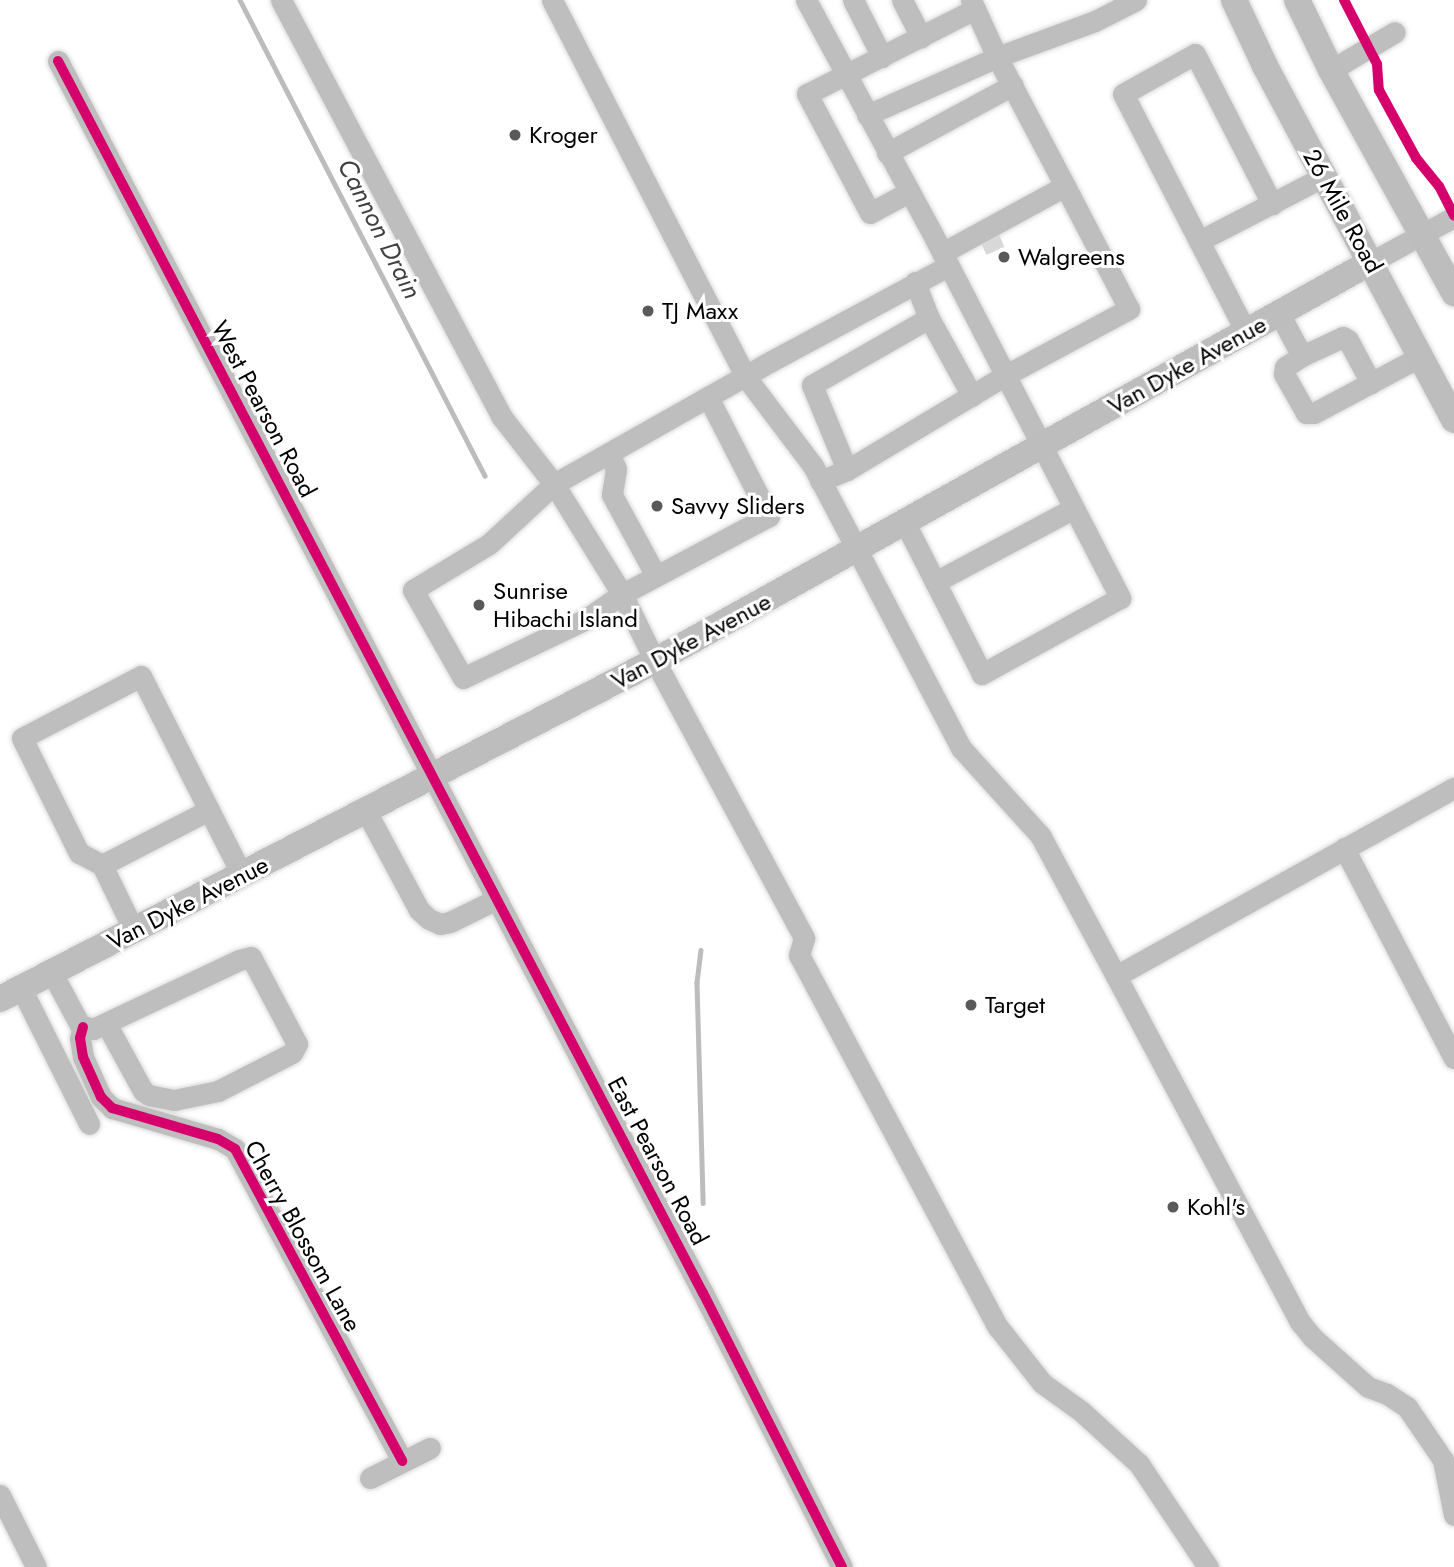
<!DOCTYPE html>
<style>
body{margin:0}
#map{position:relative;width:1454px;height:1567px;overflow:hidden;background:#fff;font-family:Jost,sans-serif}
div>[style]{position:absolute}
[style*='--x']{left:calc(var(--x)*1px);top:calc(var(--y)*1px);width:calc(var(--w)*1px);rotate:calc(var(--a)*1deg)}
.stream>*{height:4.5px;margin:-2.25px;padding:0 2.25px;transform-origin:2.25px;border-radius:2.25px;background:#bcbcbc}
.minor-tunnel>*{height:21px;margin-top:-10.5px;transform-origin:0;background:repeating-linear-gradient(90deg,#d9d9d9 0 21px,transparent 0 31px)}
.roads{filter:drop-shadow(0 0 2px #dbdbdb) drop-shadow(0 0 2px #dbdbdb)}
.minor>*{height:21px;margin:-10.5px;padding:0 10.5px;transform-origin:10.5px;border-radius:10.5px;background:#bebebe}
.major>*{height:26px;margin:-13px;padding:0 13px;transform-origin:13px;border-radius:13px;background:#bdbdbd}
.cycleway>*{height:10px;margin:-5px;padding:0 5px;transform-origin:5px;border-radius:5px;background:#d6006c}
.dots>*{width:19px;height:19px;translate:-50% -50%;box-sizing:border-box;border:4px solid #fff;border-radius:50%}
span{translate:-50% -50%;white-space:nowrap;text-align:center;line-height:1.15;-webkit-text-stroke:6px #fff;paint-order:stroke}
.poi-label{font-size:24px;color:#000}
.left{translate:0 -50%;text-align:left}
.street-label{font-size:24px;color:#000}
.water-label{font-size:26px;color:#404040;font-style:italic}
</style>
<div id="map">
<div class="stream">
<i style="--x:240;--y:0;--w:535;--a:62.76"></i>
<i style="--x:701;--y:950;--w:33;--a:97"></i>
<i style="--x:697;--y:983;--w:220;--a:88.4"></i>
</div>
<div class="minor-tunnel">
<i style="--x:982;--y:245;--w:20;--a:-24"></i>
</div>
<div class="roads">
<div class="minor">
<i style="--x:281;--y:0;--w:471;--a:62.1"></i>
<i style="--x:501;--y:416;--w:86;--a:52.1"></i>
<i style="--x:554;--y:484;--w:88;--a:137.3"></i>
<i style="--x:489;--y:544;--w:89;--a:148.8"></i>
<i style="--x:413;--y:590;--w:101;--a:60.4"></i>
<i style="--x:463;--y:678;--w:136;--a:-25.6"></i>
<i style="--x:586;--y:619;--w:44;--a:-34.8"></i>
<i style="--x:622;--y:594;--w:75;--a:63.8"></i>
<i style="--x:655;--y:661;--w:315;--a:61.7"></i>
<i style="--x:804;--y:938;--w:18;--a:106"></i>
<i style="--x:799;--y:955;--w:422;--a:61.9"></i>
<i style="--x:998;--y:1327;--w:71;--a:51.8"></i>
<i style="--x:1042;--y:1383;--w:48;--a:35.7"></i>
<i style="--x:1081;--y:1411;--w:79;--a:42.4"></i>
<i style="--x:1139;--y:1464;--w:124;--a:56.2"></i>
<i style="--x:552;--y:0;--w:423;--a:62.8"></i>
<i style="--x:745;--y:376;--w:113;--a:52.9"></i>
<i style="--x:813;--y:466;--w:318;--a:62.3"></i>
<i style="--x:961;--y:748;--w:118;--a:47.8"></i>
<i style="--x:1040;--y:835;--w:160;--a:61.7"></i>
<i style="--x:1116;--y:976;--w:387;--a:-29.1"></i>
<i style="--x:806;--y:0;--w:265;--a:61.6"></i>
<i style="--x:932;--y:233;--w:411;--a:62.7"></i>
<i style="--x:1120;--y:598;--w:158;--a:151.2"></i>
<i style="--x:982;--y:674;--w:169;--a:-117"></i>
<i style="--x:853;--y:0;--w:64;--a:63"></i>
<i style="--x:902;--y:0;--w:42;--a:62.8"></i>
<i style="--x:971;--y:0;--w:63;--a:65.5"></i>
<i style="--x:997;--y:57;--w:104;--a:-20.2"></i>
<i style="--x:1095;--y:21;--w:46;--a:-27.1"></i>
<i style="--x:58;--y:61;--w:1391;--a:62.37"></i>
<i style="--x:703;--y:1293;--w:307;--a:63.1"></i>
<i style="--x:1331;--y:70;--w:74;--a:-30.7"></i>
<i style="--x:867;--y:115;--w:142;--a:-24"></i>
<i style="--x:997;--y:57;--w:146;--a:62.2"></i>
<i style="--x:887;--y:153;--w:143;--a:-28.4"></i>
<i style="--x:909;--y:192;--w:44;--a:151.7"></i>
<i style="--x:870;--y:213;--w:135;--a:-117.9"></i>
<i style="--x:807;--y:94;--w:188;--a:-26.8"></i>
<i style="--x:1199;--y:241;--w:165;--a:-117.3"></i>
<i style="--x:1123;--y:94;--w:82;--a:-29.1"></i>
<i style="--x:1195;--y:54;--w:169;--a:62.8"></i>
<i style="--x:1371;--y:262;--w:94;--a:-28.5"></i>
<i style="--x:915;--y:282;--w:39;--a:69"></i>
<i style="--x:929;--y:318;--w:89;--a:61.1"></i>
<i style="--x:1279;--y:313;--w:49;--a:61.9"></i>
<i style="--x:1302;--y:356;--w:20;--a:147"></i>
<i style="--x:1285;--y:367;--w:7;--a:98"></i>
<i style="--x:1284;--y:374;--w:45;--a:60.6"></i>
<i style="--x:1306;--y:413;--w:8;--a:0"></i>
<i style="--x:1314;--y:413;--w:121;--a:-28"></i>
<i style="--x:1246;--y:332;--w:102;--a:-117.3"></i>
<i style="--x:1199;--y:241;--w:140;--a:-27.3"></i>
<i style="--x:1302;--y:356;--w:45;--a:-24.9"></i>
<i style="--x:1343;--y:337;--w:6;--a:31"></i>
<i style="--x:1348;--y:340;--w:49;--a:61.9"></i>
<i style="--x:708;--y:397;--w:134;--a:62.9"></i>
<i style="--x:769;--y:516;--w:166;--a:152"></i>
<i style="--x:622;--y:594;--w:129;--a:-121.7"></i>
<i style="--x:554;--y:484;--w:241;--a:-29.5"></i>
<i style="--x:764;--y:365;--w:209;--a:-28.3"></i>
<i style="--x:609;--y:453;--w:17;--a:66"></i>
<i style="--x:616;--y:469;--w:26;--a:99"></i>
<i style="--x:612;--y:495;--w:92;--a:61.5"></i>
<i style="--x:847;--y:470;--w:92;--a:-112.4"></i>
<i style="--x:812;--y:385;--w:135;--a:-29.8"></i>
<i style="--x:820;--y:481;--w:29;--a:-22"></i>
<i style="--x:847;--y:470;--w:185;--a:-30.9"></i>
<i style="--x:1006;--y:375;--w:140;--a:-28.2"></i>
<i style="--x:1129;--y:309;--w:139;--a:-117.5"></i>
<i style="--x:1065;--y:186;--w:140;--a:151.4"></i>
<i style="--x:935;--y:582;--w:157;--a:-28"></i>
<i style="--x:209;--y:810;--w:73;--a:63.1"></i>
<i style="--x:366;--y:811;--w:112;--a:61.8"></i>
<i style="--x:419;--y:910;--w:13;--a:42"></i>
<i style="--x:429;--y:919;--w:12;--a:24"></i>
<i style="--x:440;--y:924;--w:10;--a:-11"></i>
<i style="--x:450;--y:922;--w:52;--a:-26.1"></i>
<i style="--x:1344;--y:848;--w:237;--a:62.4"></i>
<i style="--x:102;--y:865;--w:26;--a:-152"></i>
<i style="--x:79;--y:853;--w:128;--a:-116.4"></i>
<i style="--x:22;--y:738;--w:134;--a:-27.5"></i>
<i style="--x:141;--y:676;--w:150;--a:63.1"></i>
<i style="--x:209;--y:810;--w:120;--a:152.8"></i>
<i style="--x:102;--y:865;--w:73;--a:64.1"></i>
<i style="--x:52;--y:973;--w:59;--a:61.7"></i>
<i style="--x:80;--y:1025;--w:14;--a:17"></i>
<i style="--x:93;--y:1029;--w:161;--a:-25.3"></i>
<i style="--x:239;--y:960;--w:12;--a:-14"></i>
<i style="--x:251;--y:957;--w:98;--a:62.1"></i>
<i style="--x:297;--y:1044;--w:10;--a:119"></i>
<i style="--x:292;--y:1053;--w:83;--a:152.8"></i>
<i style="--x:218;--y:1091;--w:45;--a:168.4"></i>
<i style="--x:174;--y:1100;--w:25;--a:-169"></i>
<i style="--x:149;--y:1095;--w:7;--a:-146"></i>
<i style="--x:143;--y:1091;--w:75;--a:-118.6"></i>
<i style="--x:1116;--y:976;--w:392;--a:62"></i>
<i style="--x:1300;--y:1322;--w:19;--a:51"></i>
<i style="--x:1312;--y:1337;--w:75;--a:41.8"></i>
<i style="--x:1368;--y:1387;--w:20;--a:20"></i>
<i style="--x:1387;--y:1394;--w:24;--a:33"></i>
<i style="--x:1407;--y:1407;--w:64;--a:55.8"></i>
<i style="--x:1443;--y:1460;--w:56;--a:78.7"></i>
<i style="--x:21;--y:988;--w:152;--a:63.4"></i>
<i style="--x:83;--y:1027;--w:11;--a:105"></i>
<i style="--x:80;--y:1038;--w:19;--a:81"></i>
<i style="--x:83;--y:1057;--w:44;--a:65.8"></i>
<i style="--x:101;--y:1097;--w:16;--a:45"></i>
<i style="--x:112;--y:1108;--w:110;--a:16.3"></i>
<i style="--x:218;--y:1139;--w:20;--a:30"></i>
<i style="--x:235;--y:1149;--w:354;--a:61.8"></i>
<i style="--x:370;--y:1478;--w:67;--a:-26.6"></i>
<i style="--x:0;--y:1495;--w:80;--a:63.4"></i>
</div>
<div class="major">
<i style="--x:1234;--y:0;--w:73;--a:64.8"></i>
<i style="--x:1265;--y:66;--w:401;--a:61.9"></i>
<i style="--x:1297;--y:0;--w:78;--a:64.1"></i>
<i style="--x:1331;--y:70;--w:255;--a:61.1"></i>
<i style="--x:0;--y:999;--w:737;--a:-27.3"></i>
<i style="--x:655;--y:661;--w:820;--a:-29.13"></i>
</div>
</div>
<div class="cycleway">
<i style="--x:1344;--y:0;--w:72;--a:62.7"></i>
<i style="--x:1377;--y:64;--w:26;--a:86"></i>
<i style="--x:1379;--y:90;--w:77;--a:61.4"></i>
<i style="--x:1416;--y:158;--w:36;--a:51"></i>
<i style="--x:1439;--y:186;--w:33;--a:63"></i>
<i style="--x:58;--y:61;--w:1391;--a:62.37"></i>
<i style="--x:703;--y:1293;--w:307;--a:63.1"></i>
<i style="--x:83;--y:1027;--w:11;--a:105"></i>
<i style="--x:80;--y:1038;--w:19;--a:81"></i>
<i style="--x:83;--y:1057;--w:44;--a:65.8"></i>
<i style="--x:101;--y:1097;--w:16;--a:45"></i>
<i style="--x:112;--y:1108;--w:110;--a:16.3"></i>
<i style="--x:218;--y:1139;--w:20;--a:30"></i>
<i style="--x:235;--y:1149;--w:354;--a:61.8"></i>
</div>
<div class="dots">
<i style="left:515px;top:135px;background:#595959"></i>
<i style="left:1004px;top:257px;background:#595959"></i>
<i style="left:648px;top:311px;background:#595959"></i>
<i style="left:657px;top:506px;background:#595959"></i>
<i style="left:479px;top:605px;background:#595959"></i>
<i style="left:971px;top:1005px;background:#595959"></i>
<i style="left:1173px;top:1207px;background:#595959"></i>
</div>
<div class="poi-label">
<span class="left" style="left:529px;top:135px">Kroger</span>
<span class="left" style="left:1018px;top:257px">Walgreens</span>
<span class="left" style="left:662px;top:311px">TJ Maxx</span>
<span class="left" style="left:671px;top:506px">Savvy Sliders</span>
<span class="left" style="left:493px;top:605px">Sunrise<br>Hibachi Island</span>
<span class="left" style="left:985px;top:1005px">Target</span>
<span class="left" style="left:1187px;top:1207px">Kohl's</span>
</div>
<div class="street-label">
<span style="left:1343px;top:211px;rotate:61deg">26 Mile Road</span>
<span style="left:1187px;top:365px;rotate:-29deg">Van Dyke Avenue</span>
<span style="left:264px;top:409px;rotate:62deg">West Pearson Road</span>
<span style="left:691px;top:641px;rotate:-28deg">Van Dyke Avenue</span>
<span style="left:188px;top:903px;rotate:-27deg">Van Dyke Avenue</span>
<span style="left:658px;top:1161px;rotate:62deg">East Pearson Road</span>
<span style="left:303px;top:1236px;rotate:61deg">Cherry Blossom Lane</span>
</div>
<div class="water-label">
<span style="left:379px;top:229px;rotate:63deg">Cannon Drain</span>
</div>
</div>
